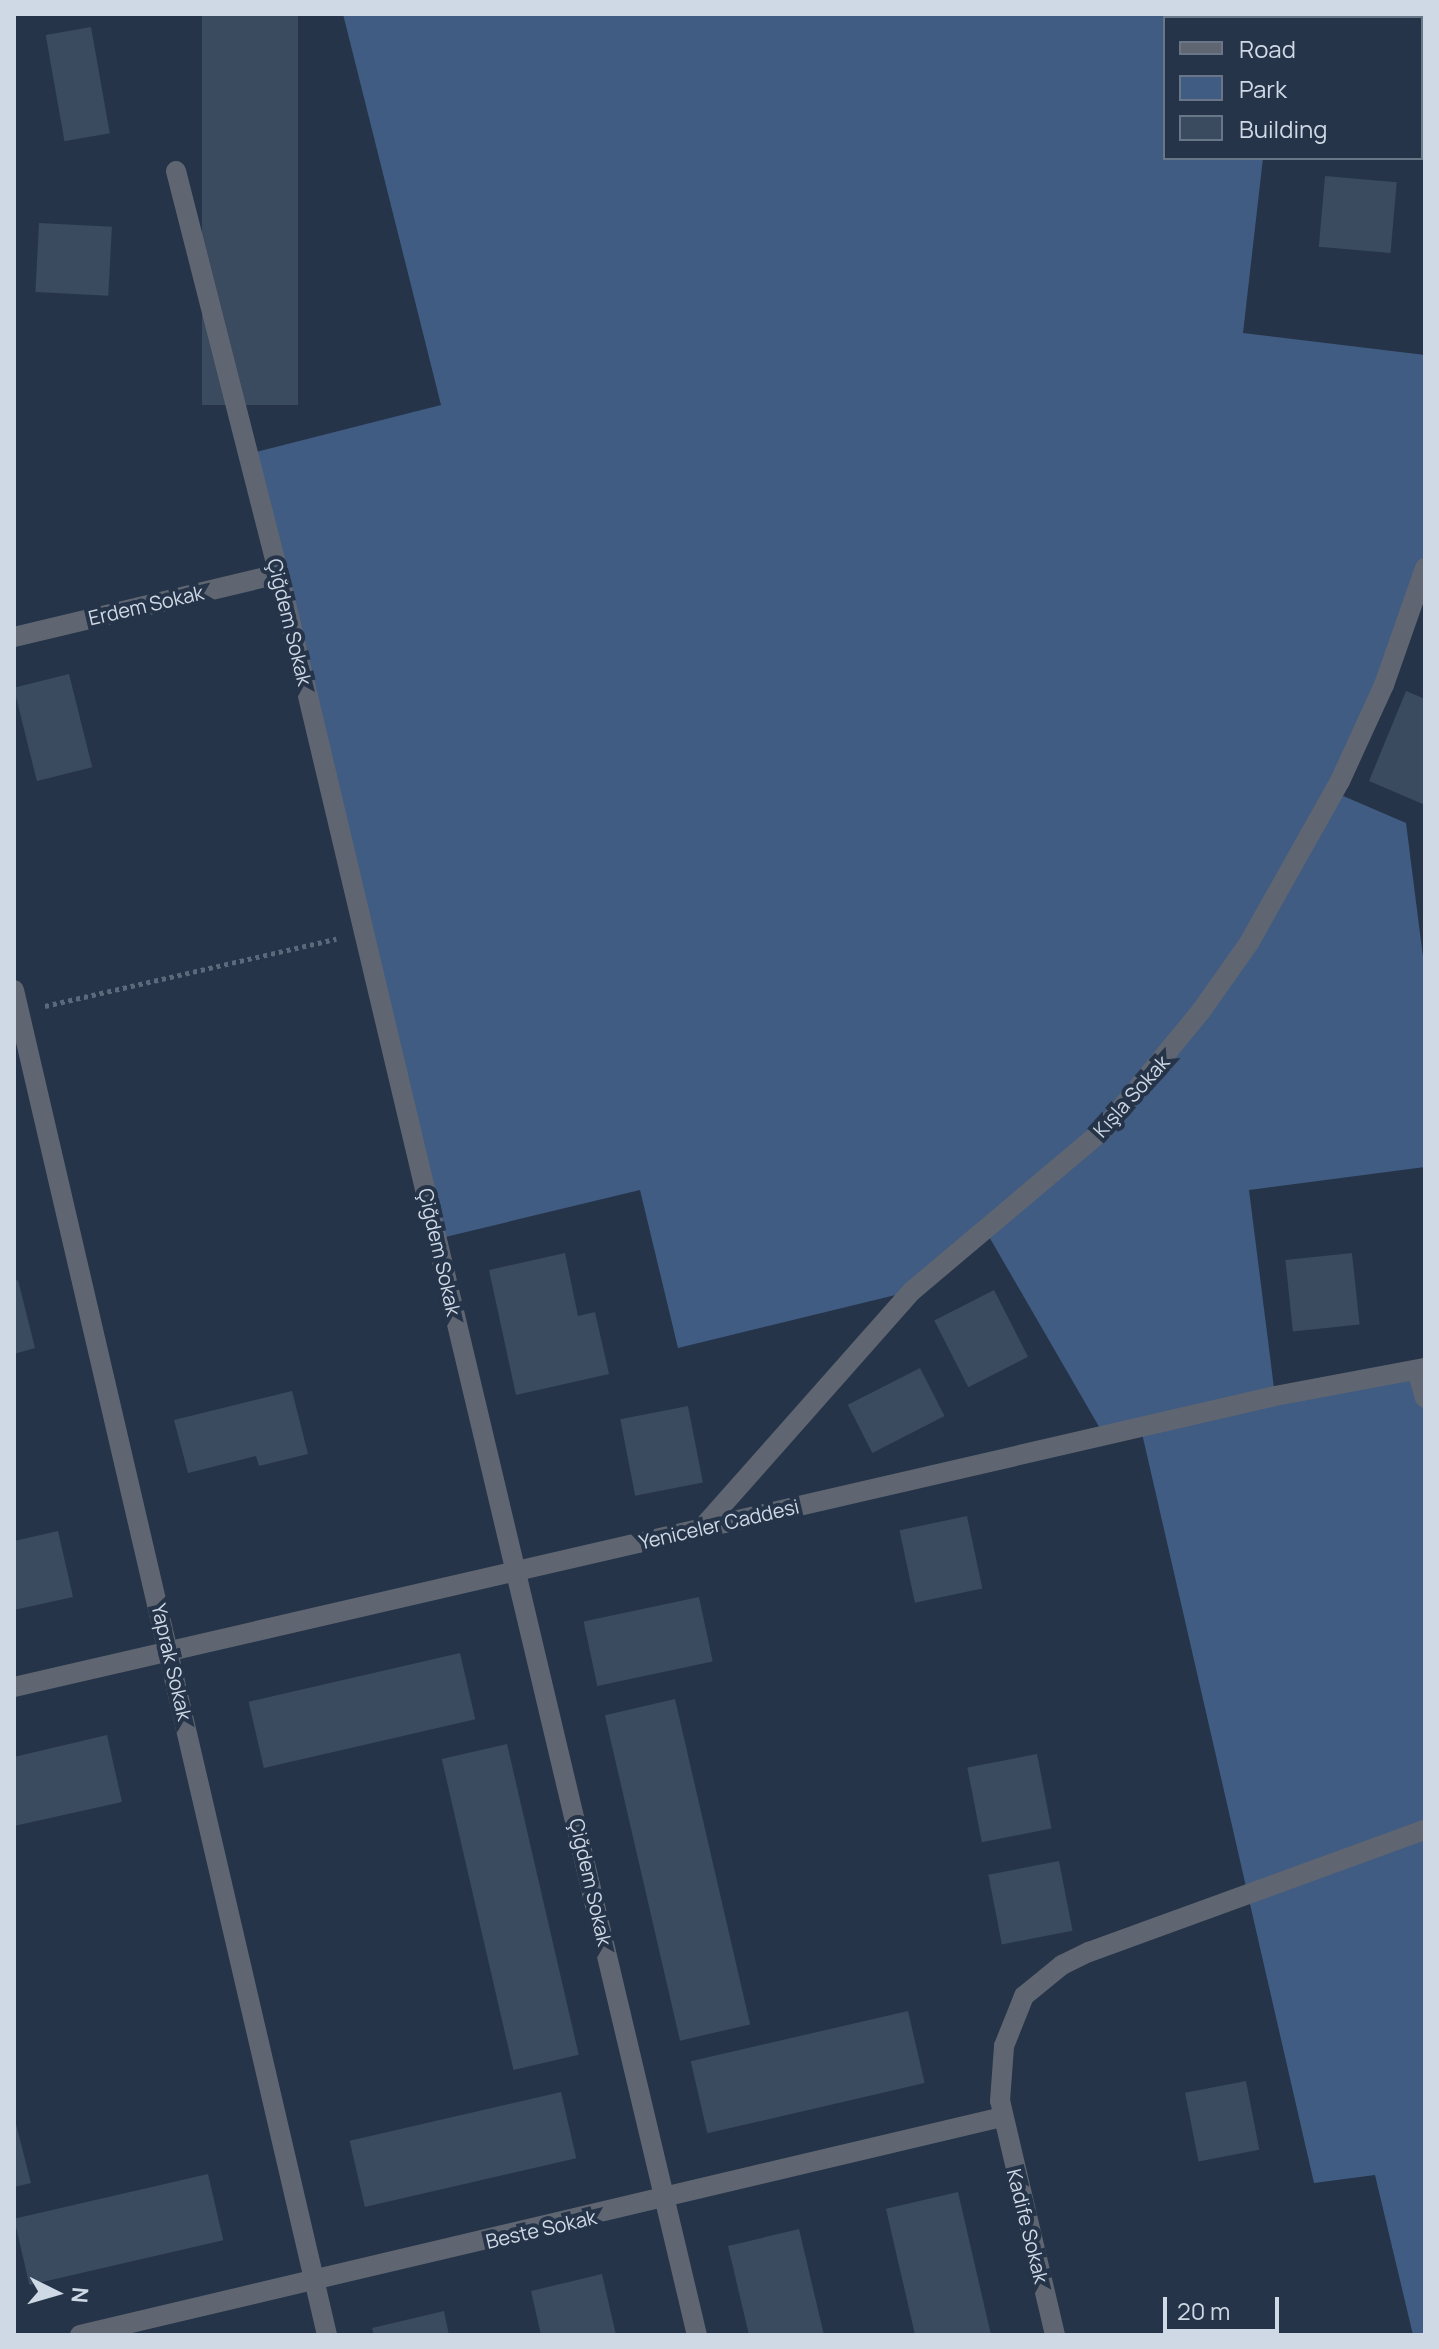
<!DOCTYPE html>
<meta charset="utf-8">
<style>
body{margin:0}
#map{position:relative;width:1439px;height:2349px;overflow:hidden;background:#253449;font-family:Manrope,sans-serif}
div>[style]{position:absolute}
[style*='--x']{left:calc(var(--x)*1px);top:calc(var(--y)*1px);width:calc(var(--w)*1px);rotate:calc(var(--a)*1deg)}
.green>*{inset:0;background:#415c82}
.building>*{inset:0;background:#3a4a5f;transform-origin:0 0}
.path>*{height:5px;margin-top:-2.5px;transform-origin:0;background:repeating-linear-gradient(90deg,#5c697b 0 4px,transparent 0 8px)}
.minor>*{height:20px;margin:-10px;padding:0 10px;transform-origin:10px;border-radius:10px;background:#5f6671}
.tertiary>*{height:20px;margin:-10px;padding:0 10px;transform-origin:10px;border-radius:10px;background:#5f6671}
span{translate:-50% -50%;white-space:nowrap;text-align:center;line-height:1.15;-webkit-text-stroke:8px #253449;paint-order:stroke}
.street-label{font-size:20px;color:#cfd8e5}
.frame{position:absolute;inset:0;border:16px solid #cfd8e5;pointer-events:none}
.legend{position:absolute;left:1163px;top:16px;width:260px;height:144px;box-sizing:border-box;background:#253449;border:2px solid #697687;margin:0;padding:10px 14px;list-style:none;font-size:24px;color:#cfd8e5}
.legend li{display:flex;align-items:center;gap:16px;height:40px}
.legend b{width:40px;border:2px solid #697687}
.north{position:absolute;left:16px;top:2253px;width:80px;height:80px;-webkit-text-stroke:6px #253449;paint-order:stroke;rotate:95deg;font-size:22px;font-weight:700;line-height:32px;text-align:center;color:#cfd8e5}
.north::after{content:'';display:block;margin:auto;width:28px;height:36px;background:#cfd8e5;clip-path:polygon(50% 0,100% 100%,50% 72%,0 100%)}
.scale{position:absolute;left:1163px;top:2297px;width:116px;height:36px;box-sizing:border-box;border:4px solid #cfd8e5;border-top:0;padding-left:10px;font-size:24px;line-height:28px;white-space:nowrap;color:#cfd8e5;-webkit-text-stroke:6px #253449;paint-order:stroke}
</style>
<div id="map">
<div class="green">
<i style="clip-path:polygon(343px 14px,1425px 14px,1425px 115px,1421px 18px,1165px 18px,1165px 158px,1263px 158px,1243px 333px,1425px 355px,1425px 568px,1334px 792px,1406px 823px,1425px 973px,1425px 1167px,1249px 1190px,1275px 1396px,1417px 1370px,1425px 1398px,1425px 2335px,1413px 2335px,1375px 2175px,1314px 2183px,1141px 1429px,1105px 1437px,984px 1228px,912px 1291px,678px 1348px,640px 1190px,437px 1239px,248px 454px,441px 405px)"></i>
</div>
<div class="building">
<i style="left:202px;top:14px;width:96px;height:391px"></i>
<i style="left:91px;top:27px;width:108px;height:46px;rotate:80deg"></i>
<i style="left:1325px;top:176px;width:72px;height:71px;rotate:5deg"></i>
<i style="left:39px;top:223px;width:73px;height:69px;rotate:3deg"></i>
<i style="left:69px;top:674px;width:96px;height:57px;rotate:76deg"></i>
<i style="clip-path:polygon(1406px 691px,1425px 699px,1425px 805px,1369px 781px)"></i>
<i style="clip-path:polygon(565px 1253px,578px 1316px,595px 1312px,609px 1374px,516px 1395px,489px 1270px)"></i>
<i style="left:1352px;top:1253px;width:72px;height:67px;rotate:84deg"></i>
<i style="clip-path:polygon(18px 1280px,35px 1348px,14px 1354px,14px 1281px)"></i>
<i style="left:994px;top:1290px;width:75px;height:67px;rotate:63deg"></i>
<i style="left:920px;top:1368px;width:54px;height:81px;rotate:63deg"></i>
<i style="clip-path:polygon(292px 1391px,308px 1454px,259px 1466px,256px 1456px,188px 1473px,174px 1420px)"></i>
<i style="left:688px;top:1406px;width:78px;height:69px;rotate:79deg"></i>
<i style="left:967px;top:1516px;width:74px;height:69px;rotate:78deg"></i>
<i style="clip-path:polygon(58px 1531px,73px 1597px,14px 1610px,14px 1541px)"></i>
<i style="left:699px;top:1597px;width:66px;height:118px;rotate:78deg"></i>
<i style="left:460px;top:1653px;width:68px;height:217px;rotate:77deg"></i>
<i style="left:675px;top:1699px;width:334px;height:72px;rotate:77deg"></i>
<i style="clip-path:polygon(107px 1735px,122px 1802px,14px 1826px,14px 1757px)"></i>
<i style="left:507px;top:1744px;width:319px;height:67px;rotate:77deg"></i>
<i style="left:1037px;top:1754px;width:76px;height:71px;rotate:79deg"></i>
<i style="left:1059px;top:1861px;width:71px;height:72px;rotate:79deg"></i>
<i style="left:908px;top:2011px;width:74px;height:223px;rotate:77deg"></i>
<i style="left:1246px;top:2081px;width:70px;height:62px;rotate:79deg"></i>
<i style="left:561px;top:2092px;width:68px;height:217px;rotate:77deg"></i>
<i style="clip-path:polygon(14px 2116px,31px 2183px,14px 2187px)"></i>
<i style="left:208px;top:2174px;width:68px;height:199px;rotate:77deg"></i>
<i style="left:958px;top:2192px;width:147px;height:74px;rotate:77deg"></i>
<i style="clip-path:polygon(799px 2229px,824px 2335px,749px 2335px,728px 2246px)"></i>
<i style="clip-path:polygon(602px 2274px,616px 2335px,541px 2335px,531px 2291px)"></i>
<i style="clip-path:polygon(444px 2311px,449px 2335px,374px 2335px,372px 2328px)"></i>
</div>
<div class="path">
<i style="--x:45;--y:1006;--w:299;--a:-13"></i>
</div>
<div class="minor">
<i style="--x:176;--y:171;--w:416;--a:75.7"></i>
<i style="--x:279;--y:574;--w:1810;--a:76.65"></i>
<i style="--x:14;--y:637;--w:272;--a:-13.4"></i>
<i style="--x:14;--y:990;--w:1381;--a:76.9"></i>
<i style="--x:1417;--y:1370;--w:29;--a:74"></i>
<i style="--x:703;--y:1527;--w:315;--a:-48.5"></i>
<i style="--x:912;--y:1291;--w:250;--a:-40.1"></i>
<i style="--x:1103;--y:1130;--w:154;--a:-50.5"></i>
<i style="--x:1201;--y:1011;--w:83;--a:-54.8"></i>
<i style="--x:1249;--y:943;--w:186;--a:-60.7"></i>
<i style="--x:1340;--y:781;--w:106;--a:-65.4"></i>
<i style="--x:1384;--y:685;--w:124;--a:-70.7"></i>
<i style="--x:80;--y:2335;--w:947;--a:-13.3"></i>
<i style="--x:1055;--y:2335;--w:240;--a:-103.2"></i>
<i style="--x:1000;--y:2101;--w:55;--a:-85.8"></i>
<i style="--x:1004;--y:2046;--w:54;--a:-68.2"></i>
<i style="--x:1024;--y:1996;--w:49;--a:-39.2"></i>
<i style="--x:1062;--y:1965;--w:30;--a:-26"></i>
<i style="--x:1089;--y:1952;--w:357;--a:-20"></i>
</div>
<div class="tertiary">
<i style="--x:14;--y:1687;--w:1294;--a:-12.99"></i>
<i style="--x:1275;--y:1396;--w:153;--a:-10.6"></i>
</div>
<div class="street-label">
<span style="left:146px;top:605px;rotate:-13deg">Erdem Sokak</span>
<span style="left:290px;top:622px;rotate:76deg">Çiğdem Sokak</span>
<span style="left:1131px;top:1096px;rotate:-48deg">Kışla Sokak</span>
<span style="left:440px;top:1252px;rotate:77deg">Çiğdem Sokak</span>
<span style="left:719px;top:1524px;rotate:-13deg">Yeniceler Caddesi</span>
<span style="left:172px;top:1662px;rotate:77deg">Yaprak Sokak</span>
<span style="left:591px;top:1882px;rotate:77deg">Çiğdem Sokak</span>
<span style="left:1028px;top:2226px;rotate:76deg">Kadife Sokak</span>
<span style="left:541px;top:2229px;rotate:-13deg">Beste Sokak</span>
</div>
<div class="frame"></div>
<ul class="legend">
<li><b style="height:10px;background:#5f6671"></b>Road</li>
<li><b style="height:22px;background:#415c82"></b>Park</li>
<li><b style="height:22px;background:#3a4a5f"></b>Building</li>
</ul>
<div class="north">N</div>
<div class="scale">20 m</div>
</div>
